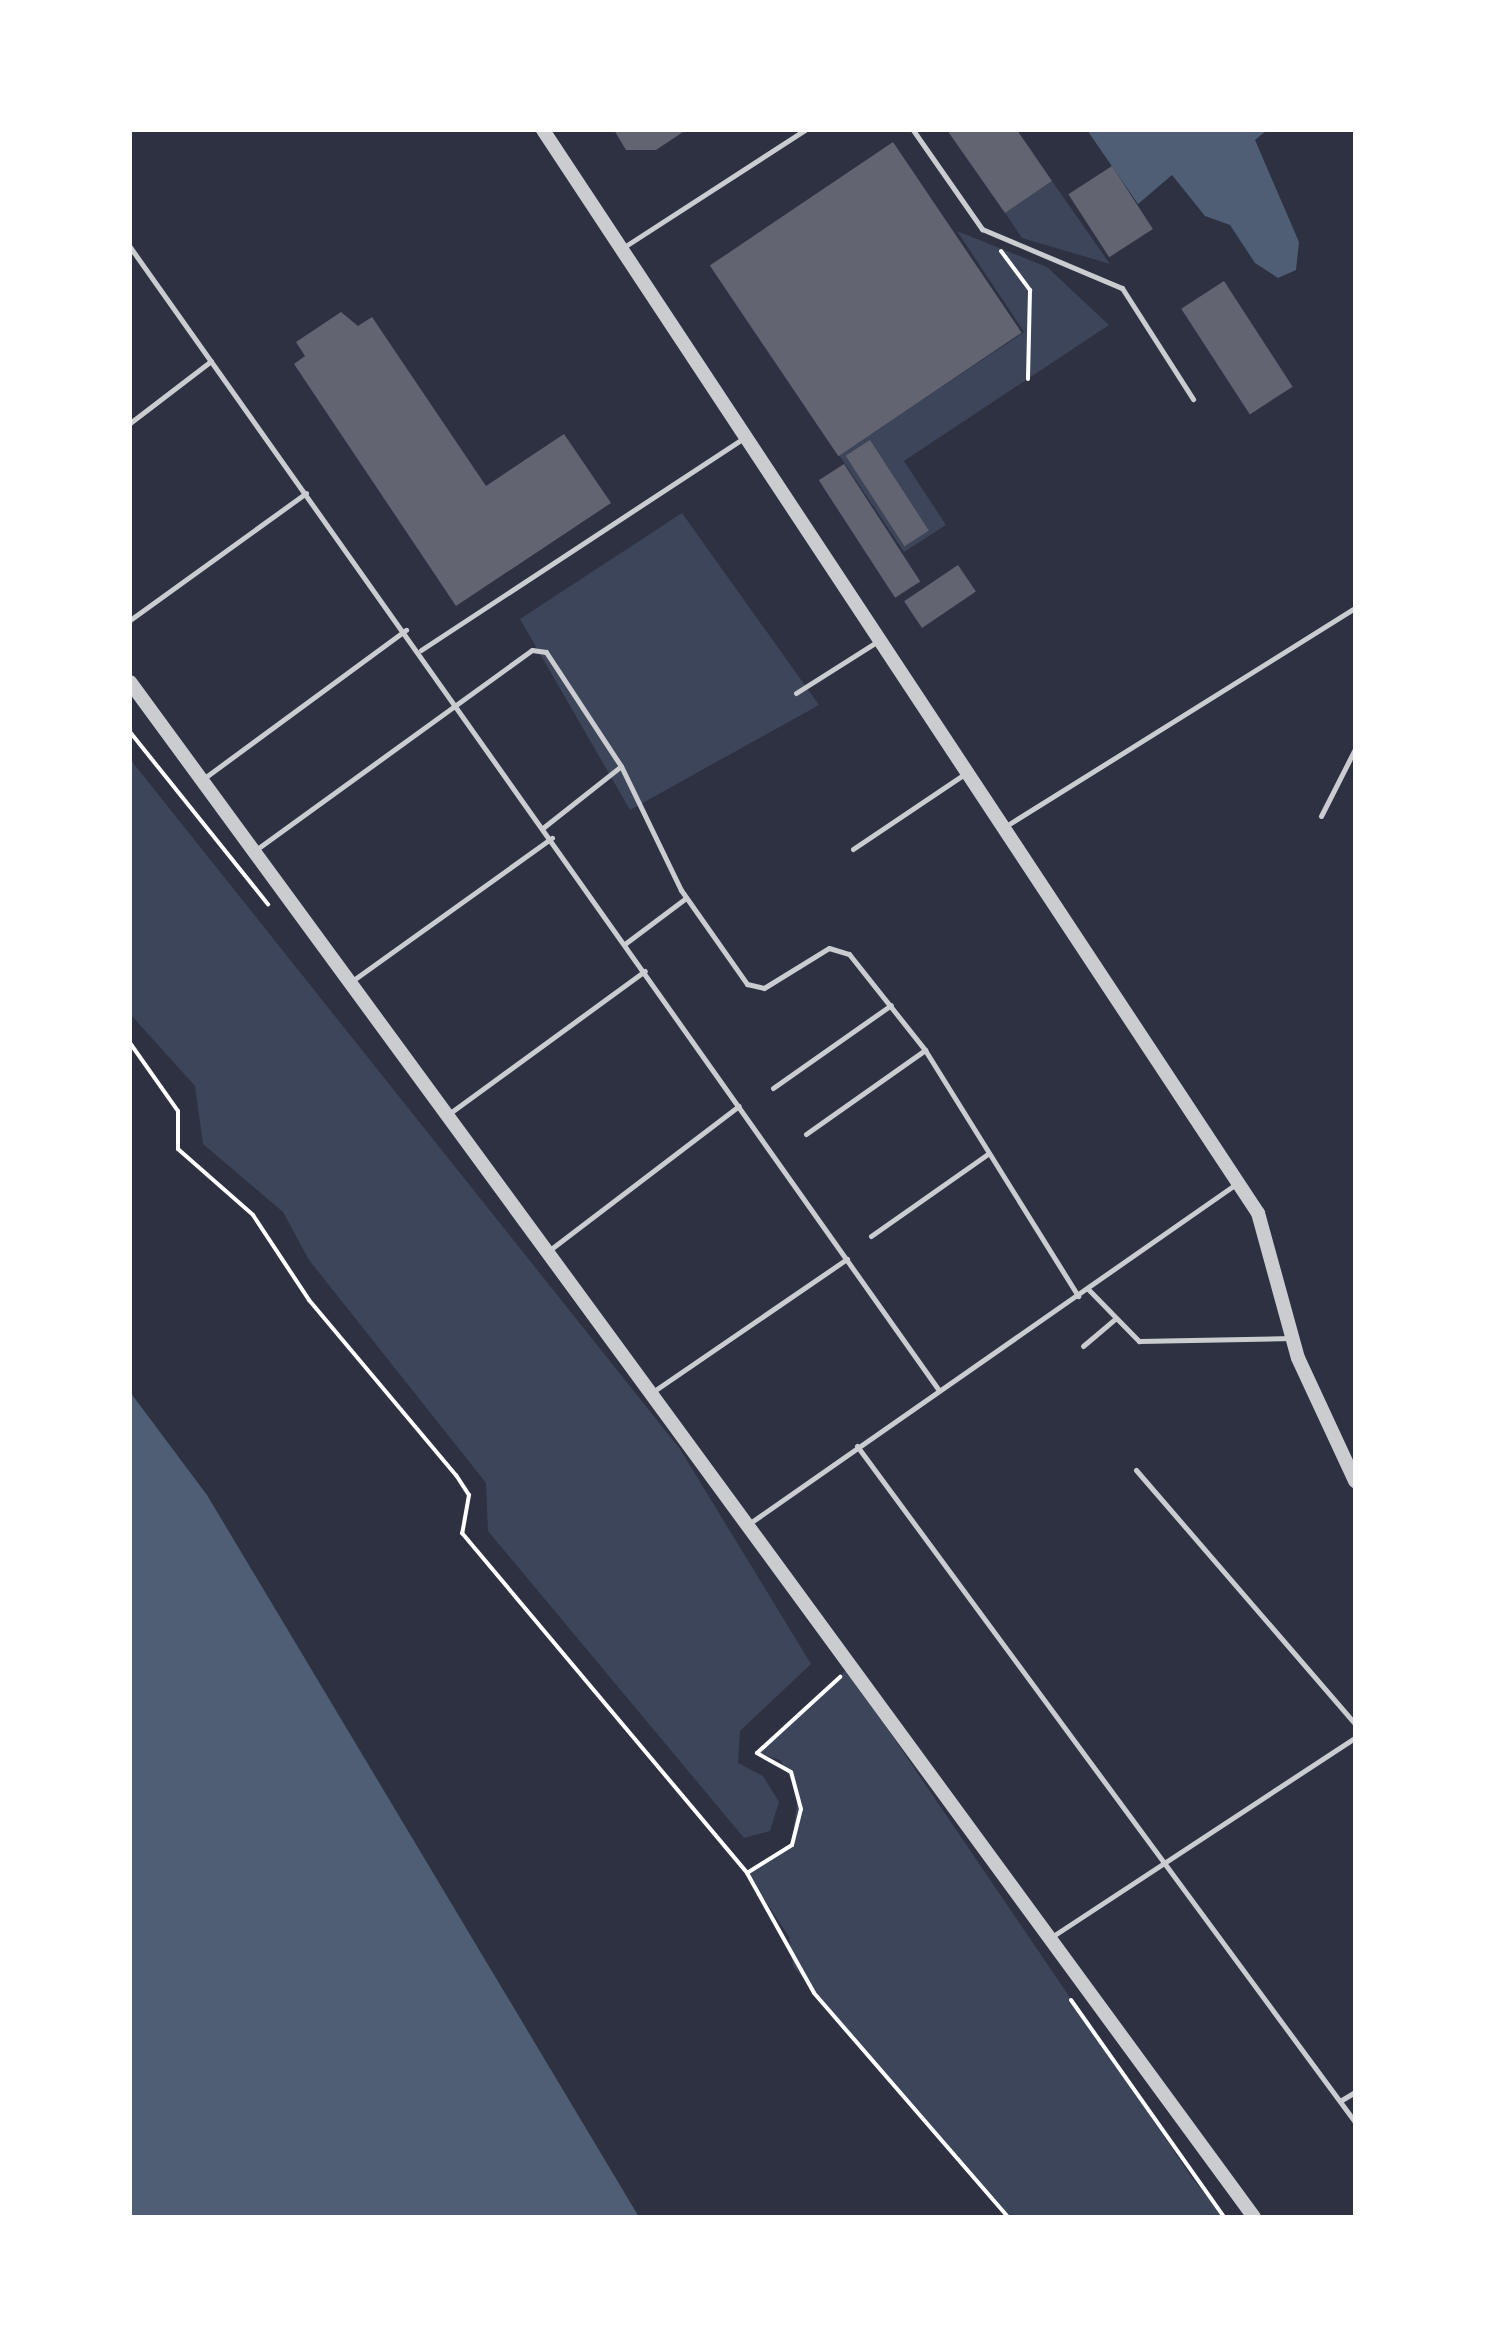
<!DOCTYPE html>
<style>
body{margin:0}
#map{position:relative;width:1485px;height:2347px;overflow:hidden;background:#2d3142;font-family:"Source Sans 3",sans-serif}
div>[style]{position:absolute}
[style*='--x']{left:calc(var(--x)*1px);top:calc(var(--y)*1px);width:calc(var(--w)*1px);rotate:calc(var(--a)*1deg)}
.green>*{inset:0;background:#3c4559}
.water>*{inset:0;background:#4f5d75}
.building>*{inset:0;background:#626471;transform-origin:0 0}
.path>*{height:4px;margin:-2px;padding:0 2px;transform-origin:2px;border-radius:2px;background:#fff}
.service>*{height:5px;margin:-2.5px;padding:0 2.5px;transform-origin:2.5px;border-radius:2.5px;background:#caccd0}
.tertiary>*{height:14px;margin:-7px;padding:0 7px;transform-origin:7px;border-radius:7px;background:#caccd0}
span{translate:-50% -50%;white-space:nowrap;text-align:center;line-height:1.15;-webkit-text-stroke:8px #fff;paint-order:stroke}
.frame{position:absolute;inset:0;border:132px solid #fff;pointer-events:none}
</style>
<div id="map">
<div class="green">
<i style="clip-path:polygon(1052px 181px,1110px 264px,1022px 238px,1005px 213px)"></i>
<i style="clip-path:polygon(957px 231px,1047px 267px,1109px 325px,904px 461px,946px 525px,904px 552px,839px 455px,1024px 332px)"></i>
<i style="clip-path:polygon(682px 513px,819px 705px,630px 810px,520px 619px)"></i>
<i style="clip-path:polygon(130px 759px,680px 1449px,811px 1664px,740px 1731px,738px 1763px,763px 1776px,779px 1802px,770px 1831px,744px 1838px,488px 1531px,486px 1483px,309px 1260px,283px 1212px,203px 1144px,195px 1086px,130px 1014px)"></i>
<i style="clip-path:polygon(847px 1669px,1193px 2179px,1224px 2217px,1008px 2217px,793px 1966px,789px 1937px,747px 1873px,792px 1845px,798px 1791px,780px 1760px,757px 1753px)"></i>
</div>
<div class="water">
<i style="clip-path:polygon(1087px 130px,1267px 130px,1255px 140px,1299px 242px,1296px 270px,1278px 278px,1255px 263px,1230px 225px,1205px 216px,1172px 175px,1138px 204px)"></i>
<i style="clip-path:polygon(130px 1392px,207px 1495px,639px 2217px,130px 2217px)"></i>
</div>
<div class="building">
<i style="clip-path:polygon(614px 130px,686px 130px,656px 150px,626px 150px)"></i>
<i style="clip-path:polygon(947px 130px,1017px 130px,1052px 181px,1005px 213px)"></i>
<i style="left:893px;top:142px;width:230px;height:221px;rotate:56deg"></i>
<i style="left:1112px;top:166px;width:75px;height:52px;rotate:57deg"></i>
<i style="left:1224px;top:281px;width:126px;height:51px;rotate:57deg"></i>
<i style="clip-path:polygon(341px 312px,358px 326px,372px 317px,486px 486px,564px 434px,611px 503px,456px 606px,294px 364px,305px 356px,296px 342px)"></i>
<i style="left:870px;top:440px;width:108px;height:29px;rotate:57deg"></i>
<i style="left:844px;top:464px;width:140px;height:30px;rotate:57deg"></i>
<i style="left:958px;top:565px;width:32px;height:65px;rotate:56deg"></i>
</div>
<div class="path">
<i style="--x:1001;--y:251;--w:49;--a:53.4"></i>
<i style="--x:1030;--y:290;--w:89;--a:91.3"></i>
<i style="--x:130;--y:732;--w:221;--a:51.3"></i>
<i style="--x:130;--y:1043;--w:83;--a:54.8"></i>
<i style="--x:178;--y:1111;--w:38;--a:90"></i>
<i style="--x:178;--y:1149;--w:100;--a:41.3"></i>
<i style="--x:253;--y:1215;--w:102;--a:56.6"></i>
<i style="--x:309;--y:1300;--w:229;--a:50"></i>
<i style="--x:456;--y:1475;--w:24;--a:57"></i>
<i style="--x:469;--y:1495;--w:39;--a:100"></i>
<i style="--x:462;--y:1533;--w:444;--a:50"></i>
<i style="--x:747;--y:1873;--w:137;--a:60.8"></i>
<i style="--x:814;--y:1993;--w:296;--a:49.1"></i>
<i style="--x:747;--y:1873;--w:53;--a:-31.9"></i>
<i style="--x:792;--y:1845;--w:37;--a:-76"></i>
<i style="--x:801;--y:1809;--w:38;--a:-105"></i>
<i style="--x:791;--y:1772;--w:39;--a:-151"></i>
<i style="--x:757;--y:1753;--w:113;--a:-42.5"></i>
<i style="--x:1071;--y:2000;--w:266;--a:54.8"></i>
</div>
<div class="service">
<i style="--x:913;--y:130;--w:121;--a:55.1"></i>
<i style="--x:982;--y:229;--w:152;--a:22.9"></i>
<i style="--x:1122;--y:288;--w:132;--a:57.4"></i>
<i style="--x:130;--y:247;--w:1399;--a:54.72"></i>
<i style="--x:624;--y:247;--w:216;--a:-32.9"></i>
<i style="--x:130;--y:423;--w:102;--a:-37.4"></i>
<i style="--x:130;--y:620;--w:217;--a:-35.8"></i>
<i style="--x:421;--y:650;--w:386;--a:-33.3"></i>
<i style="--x:796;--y:693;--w:97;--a:-32.4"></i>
<i style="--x:203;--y:779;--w:252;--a:-36.3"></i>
<i style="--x:1321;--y:816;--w:75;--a:-63.1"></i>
<i style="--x:1006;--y:826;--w:411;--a:-32"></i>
<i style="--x:544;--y:827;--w:97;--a:-38.3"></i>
<i style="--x:257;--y:849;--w:339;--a:-35.9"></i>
<i style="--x:532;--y:650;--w:14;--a:8"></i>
<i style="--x:546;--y:652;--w:136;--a:56.7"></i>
<i style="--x:621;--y:766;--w:138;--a:64.2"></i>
<i style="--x:681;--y:890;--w:115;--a:54.9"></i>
<i style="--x:747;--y:984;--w:17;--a:13"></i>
<i style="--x:764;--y:988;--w:76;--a:-31.6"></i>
<i style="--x:829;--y:948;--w:21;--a:17"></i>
<i style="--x:849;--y:954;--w:122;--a:51.6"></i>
<i style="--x:925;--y:1050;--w:290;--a:58.1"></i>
<i style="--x:853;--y:849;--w:136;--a:-33.9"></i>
<i style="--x:626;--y:943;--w:75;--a:-36.9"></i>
<i style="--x:352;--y:981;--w:246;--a:-35.6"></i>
<i style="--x:773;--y:1088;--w:144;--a:-35.1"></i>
<i style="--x:450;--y:1113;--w:241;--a:-36.1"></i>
<i style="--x:806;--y:1134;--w:146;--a:-35.2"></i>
<i style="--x:871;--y:1236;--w:144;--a:-35.1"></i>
<i style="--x:551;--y:1249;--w:236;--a:-37.3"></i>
<i style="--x:1088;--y:1289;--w:73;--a:45.6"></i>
<i style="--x:1139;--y:1341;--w:153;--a:-1.1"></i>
<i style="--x:1083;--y:1346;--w:42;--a:-40.2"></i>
<i style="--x:654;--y:1391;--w:234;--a:-34.4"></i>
<i style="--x:857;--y:1446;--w:840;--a:53.62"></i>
<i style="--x:1136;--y:1470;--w:335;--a:49.2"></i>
<i style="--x:750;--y:1523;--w:593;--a:-34.9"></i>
<i style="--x:1053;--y:1936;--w:361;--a:-33.3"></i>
<i style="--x:1340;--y:2101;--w:17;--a:-31"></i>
</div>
<div class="tertiary">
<i style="--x:543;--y:130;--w:1298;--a:56.57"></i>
<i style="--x:1258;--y:1213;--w:150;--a:74.6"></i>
<i style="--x:1298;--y:1358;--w:136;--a:65.1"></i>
<i style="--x:130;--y:682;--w:1903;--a:53.79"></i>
</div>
<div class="frame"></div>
</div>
